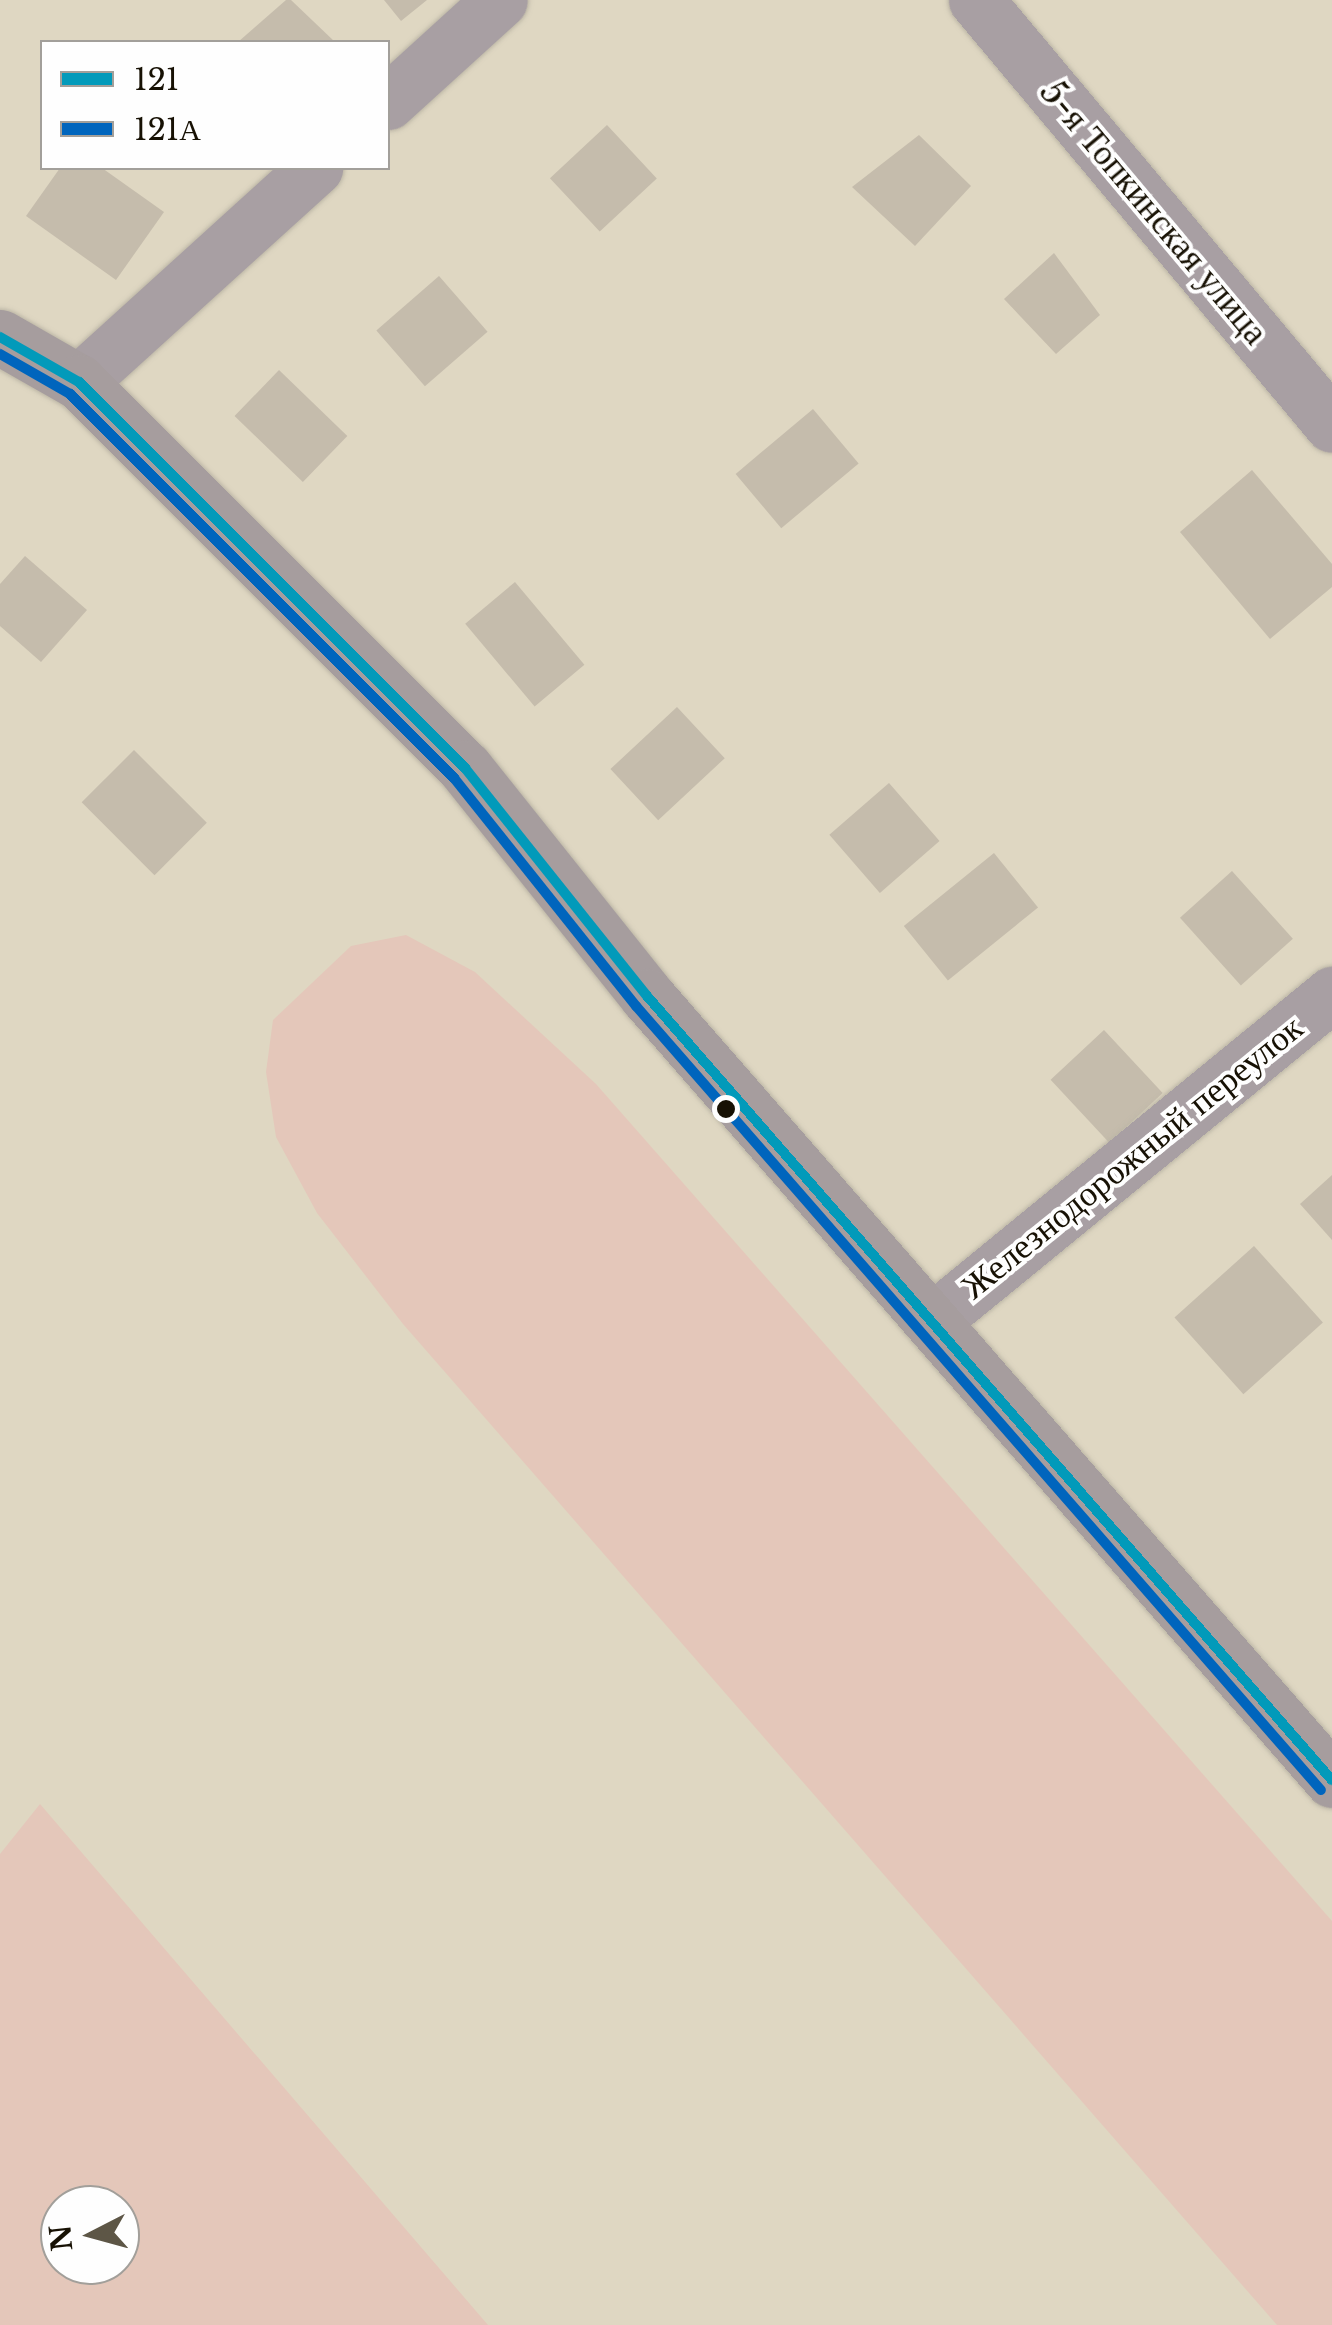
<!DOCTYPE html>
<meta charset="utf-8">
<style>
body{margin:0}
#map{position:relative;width:1332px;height:2325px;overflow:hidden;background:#dfd7c2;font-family:"Libre Baskerville",serif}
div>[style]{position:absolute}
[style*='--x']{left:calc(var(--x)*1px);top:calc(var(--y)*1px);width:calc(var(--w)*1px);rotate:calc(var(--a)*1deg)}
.green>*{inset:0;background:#e4c7ba}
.building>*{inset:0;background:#c5bcac;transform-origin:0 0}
.roads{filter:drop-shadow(0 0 2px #bcb6a6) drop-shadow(0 0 2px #bcb6a6)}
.street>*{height:55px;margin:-27.5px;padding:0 27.5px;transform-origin:27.5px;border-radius:27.5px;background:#a89fa3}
.secondary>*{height:55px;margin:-27.5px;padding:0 27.5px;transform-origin:27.5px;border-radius:27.5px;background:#a69d9e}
.bus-1>*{height:10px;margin:-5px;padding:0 5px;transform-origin:5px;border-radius:5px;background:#029aba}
.bus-2>*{height:10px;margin:-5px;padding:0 5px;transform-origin:5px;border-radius:5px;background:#0065bd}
.dots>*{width:28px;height:28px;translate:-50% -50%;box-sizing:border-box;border:5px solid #fefefe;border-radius:50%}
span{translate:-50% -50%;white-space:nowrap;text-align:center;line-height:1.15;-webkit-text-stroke:8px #fefefe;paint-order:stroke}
.street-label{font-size:35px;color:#171104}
.legend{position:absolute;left:40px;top:40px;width:350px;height:130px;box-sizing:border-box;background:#fefefe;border:2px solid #a29f9a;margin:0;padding:12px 18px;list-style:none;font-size:30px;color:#171104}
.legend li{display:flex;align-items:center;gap:20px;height:50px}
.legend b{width:50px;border:2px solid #a29f9a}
.north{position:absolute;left:40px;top:2185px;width:100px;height:100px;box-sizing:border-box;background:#fefefe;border:2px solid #a29f9a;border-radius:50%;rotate:264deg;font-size:28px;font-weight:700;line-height:40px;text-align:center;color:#171104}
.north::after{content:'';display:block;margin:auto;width:35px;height:45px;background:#5d5646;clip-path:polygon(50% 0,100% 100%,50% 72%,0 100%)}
</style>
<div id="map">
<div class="green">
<i style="clip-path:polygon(406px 935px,475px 972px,596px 1084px,1332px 1921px,1332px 2325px,1277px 2325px,403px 1324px,317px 1213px,276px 1137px,266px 1072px,273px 1020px,351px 946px)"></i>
<i style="clip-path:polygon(evenodd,40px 1804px,488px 2325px,0 2325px,0 1854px,40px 1804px,60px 2205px,120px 2205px,120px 2265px,60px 2265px,60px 2205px)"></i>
</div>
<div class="building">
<i style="clip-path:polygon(291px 0,335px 42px,238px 42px,286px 0)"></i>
<i style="clip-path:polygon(384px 0,427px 0,401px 21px)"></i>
<i style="left:607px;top:125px;width:73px;height:78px;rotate:47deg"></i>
<i style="clip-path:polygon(919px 135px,971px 186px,915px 246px,852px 187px)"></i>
<i style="clip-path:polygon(60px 168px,102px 168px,164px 212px,116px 280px,26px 216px)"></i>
<i style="clip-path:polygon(1054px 253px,1100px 315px,1056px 354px,1004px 299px)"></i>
<i style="left:439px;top:276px;width:74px;height:83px;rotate:49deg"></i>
<i style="left:279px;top:370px;width:95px;height:64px;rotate:44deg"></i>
<i style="left:813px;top:409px;width:71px;height:101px;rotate:50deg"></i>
<i style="clip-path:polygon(1252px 470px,1332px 564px,1332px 587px,1270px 639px,1180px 532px)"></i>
<i style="clip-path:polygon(25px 556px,87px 610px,41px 662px,0 626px,0 584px)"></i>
<i style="left:515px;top:582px;width:108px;height:65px;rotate:50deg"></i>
<i style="left:677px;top:707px;width:70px;height:91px;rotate:47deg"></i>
<i style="left:134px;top:750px;width:103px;height:74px;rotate:45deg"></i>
<i style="left:889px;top:783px;width:77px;height:79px;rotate:49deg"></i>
<i style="left:994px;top:853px;width:70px;height:116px;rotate:51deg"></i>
<i style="left:1232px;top:871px;width:91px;height:70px;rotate:48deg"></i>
<i style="left:1104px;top:1030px;width:86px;height:73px;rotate:47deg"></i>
<i style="clip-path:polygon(1332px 1175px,1332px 1240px,1300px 1204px)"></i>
<i style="left:1254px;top:1246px;width:103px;height:107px;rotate:48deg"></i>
</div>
<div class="roads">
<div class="street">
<i style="--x:976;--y:0;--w:554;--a:50.05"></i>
<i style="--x:388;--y:102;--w:151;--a:-42.3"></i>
<i style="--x:79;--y:382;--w:319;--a:-42.2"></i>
<i style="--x:932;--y:1321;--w:517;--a:-39.27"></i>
</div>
<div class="secondary">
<i style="--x:0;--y:337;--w:91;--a:29.7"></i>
<i style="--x:79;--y:382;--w:546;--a:45"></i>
<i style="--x:465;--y:768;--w:292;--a:51.4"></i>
<i style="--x:647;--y:996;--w:1041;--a:48.86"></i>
</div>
</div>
<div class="bus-1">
<i style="--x:0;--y:337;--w:91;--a:29.7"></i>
<i style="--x:79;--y:382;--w:546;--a:45"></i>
<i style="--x:465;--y:768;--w:292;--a:51.4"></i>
<i style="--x:647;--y:996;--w:1041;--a:48.86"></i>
</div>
<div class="bus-2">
<i style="--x:0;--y:354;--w:81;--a:29.7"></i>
<i style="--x:70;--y:394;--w:543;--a:45"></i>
<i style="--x:454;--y:778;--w:292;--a:51.4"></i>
<i style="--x:636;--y:1006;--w:1041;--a:48.86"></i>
</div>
<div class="dots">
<i style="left:726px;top:1109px;background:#171104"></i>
</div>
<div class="street-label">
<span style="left:1154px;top:212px;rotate:50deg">5-я Топкинская улица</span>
<span style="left:1132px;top:1157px;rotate:-39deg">Железнодорожный переулок</span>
</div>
<ul class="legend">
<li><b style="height:12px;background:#029aba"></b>121</li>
<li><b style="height:12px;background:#0065bd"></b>121А</li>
</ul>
<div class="north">N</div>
</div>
